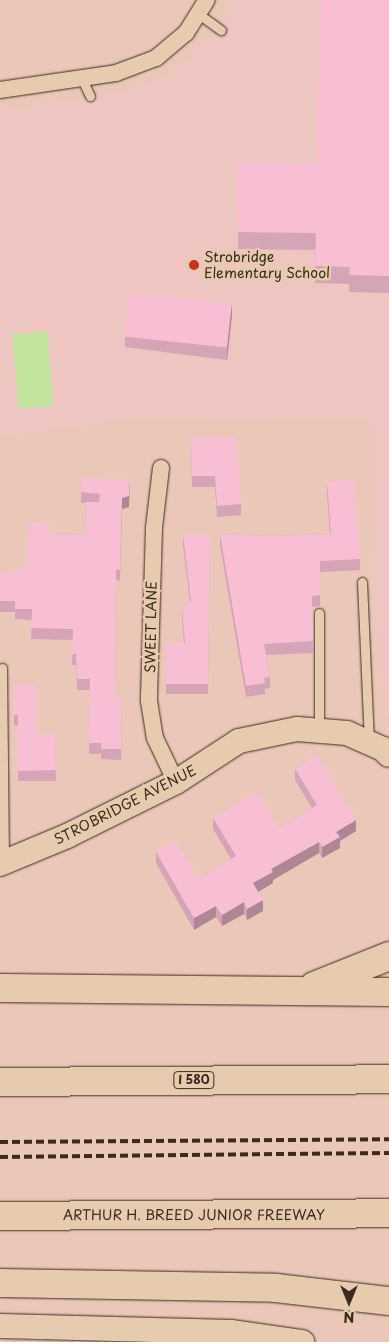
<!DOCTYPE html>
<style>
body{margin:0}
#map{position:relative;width:389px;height:1342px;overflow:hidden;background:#ebc7b9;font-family:"Playpen Sans",sans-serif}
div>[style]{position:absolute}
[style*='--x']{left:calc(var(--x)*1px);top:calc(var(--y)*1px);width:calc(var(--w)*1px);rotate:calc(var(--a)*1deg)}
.built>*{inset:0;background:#efc5c1}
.green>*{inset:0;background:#c2e49d;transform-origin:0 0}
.roads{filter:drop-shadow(0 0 1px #3b2a1e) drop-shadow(0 0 1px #3b2a1e)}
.lane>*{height:9px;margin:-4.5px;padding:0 4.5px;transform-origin:4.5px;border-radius:4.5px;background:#e6cbae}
.street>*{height:16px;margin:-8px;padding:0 8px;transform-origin:8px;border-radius:8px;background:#e6cbae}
.secondary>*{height:24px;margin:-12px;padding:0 12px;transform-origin:12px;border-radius:12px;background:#e6cbae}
.highway>*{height:28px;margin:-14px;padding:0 14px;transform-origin:14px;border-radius:14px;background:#e6cbae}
.rail>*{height:4px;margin-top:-2px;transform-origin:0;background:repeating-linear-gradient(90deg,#3b2a1e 0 8px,transparent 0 12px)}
.wall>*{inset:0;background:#d5a4b6}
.shaded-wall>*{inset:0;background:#ae8694}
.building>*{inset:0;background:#f8bfd4;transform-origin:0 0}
.dots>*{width:14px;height:14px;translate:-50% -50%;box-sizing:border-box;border:2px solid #e6cbae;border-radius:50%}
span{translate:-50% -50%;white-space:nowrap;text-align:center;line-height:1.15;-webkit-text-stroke:5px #e6cbae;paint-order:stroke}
.shield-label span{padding:1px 4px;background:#e6cbae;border:1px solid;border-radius:4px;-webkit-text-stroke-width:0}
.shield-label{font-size:12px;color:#3b2a1e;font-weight:700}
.poi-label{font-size:14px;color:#3b2a1e}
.left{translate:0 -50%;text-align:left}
.street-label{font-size:14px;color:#3b2a1e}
.north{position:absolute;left:324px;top:1277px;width:50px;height:50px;-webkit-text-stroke:4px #e6cbae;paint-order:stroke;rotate:180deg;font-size:14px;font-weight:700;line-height:20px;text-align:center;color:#3b2a1e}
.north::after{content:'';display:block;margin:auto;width:18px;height:22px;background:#3b2a1e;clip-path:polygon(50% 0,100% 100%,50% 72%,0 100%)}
</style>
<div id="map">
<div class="built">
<i style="clip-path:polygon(229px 0,389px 0,389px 715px,386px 714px,376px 614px,370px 420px,139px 418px,0 436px,0 111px,132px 90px,165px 77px,187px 61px,207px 42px,232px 12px)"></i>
</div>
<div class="green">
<i style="left:47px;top:331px;width:75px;height:35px;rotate:85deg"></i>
</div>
<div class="roads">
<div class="lane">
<i style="--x:200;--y:15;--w:26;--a:36"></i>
<i style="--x:82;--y:79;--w:19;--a:65"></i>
<i style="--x:362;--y:582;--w:158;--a:87.5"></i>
<i style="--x:319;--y:613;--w:117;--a:90"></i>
<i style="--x:2;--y:668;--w:192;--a:89.4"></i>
</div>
<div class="street">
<i style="--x:0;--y:90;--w:117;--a:-8.3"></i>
<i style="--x:116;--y:73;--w:43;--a:-20.6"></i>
<i style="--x:156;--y:58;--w:39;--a:-40"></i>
<i style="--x:186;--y:33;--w:39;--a:-58"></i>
<i style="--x:161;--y:468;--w:60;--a:96.7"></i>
<i style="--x:154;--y:528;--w:173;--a:91.7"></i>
<i style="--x:149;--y:701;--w:37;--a:81"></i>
<i style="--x:155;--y:738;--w:49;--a:64.5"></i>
</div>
<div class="secondary">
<i style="--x:0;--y:864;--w:73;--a:-22.7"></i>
<i style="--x:67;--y:836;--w:122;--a:-26.4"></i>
<i style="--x:176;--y:782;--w:75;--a:-33.1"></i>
<i style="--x:239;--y:741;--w:59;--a:-11.7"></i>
<i style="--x:297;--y:729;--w:50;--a:4.6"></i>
<i style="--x:347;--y:733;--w:39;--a:24"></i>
<i style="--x:383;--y:749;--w:8;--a:45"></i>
<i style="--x:0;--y:1326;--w:231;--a:1.5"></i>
<i style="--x:231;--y:1332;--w:72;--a:8"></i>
</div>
<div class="highway">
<i style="--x:314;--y:986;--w:81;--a:-21.8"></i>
<i style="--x:0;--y:988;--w:389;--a:0.6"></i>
<i style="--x:0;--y:1082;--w:389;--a:-0.4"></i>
<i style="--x:0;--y:1216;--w:389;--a:-0.4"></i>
<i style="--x:0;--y:1283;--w:276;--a:1"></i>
<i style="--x:276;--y:1288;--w:114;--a:6.6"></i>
</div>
</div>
<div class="rail">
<i style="--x:0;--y:1142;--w:389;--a:-0.4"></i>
<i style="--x:0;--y:1157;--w:389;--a:-0.6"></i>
</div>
<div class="wall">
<i style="clip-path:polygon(389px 0,389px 293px,349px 292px,349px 284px,315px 283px,315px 250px,238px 249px,238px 232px,318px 164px)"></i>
<i style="clip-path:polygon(232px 314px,227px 360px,125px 347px,125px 337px)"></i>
<i style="clip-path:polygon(191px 437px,241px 504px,241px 515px,217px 517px,215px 487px,192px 487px)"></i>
<i style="clip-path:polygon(82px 478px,129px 507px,122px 509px,120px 581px,116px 580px,115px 698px,122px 698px,121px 760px,101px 759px,101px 754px,89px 754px,90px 690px,77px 690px,76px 665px,72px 665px,73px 640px,31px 639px,32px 620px,15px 619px,15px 612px,0 612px,0 573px,14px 573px,27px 569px,49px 534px,85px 535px,86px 503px,81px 503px)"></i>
<i style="clip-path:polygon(327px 482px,360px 559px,360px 570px,320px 572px,320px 606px,312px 607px,313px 653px,266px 655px,270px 677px,270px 688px,265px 689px,265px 694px,246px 697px,220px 545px,220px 534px,271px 536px,330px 534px,327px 494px)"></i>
<i style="clip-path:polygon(183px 535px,210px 535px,208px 694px,166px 694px,166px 643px,184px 643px,182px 618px,182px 607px,187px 607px,190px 602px,183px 545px)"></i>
<i style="clip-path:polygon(14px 685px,36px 734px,55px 734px,56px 781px,18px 781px,18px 726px,14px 725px)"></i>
<i style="clip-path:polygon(295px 769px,356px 831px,340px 841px,340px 848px,322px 858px,319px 853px,273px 880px,273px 883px,258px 892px,263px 911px,247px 920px,244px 914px,222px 926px,216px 917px,194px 930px,156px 863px,156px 852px,198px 879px,231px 859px,213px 829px,213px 818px,279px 828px,312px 808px,295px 780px)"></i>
</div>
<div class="shaded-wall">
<i style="clip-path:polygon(232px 303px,232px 314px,227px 360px,227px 349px)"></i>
<i style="clip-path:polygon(130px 480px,129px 507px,122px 509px,120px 581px,122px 498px)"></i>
<i style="clip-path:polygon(356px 820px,356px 831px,340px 841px,340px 848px,322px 858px,322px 847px,336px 832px)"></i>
<i style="clip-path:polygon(319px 842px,319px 853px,273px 880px,273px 883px,253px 895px,253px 883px,271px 869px)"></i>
<i style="clip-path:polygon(263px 900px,263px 911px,247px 920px,247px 909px)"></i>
<i style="clip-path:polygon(244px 902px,244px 914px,222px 926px,222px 915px)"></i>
<i style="clip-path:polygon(216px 906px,216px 917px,194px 930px,194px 918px)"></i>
</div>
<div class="building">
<i style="clip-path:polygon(321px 0,389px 0,389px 276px,349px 275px,350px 267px,315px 266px,316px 233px,238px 232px,239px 162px,318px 164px)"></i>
<i style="left:130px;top:293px;width:102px;height:44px;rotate:6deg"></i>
<i style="clip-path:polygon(191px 437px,236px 437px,241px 504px,217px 506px,215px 476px,192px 476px)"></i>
<i style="clip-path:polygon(82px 478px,130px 480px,129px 496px,122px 498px,120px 570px,116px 569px,115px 698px,122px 698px,121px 749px,101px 749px,101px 743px,89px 743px,90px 679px,77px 679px,76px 654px,72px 654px,73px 629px,31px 628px,32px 609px,15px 609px,15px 601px,0 601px,0 573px,14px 573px,14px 569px,27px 569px,29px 522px,49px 523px,48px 534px,85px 535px,86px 502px,99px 502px,100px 494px,81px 492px)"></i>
<i style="clip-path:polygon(354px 480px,360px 559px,320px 561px,320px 595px,312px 596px,313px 641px,264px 644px,270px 677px,264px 678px,265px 683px,246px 686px,220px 534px,271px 536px,331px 534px,327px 482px)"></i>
<i style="clip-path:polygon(183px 535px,210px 535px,208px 684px,166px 684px,166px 643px,185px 643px,182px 607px,187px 607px,187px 602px,191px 601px)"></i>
<i style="clip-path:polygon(14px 685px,37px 685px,36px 734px,55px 734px,56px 770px,18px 771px,18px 715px,14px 715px)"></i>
<i style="clip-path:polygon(317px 755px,356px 820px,336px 832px,340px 837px,322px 847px,319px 842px,271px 869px,273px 872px,253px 883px,263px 900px,247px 909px,244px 902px,222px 915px,216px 906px,194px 918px,156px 852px,176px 841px,198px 879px,236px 856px,213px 818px,257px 792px,279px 828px,317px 805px,295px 769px)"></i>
</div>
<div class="dots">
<i style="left:194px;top:265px;background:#c8321e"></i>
</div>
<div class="shield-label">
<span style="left:194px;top:1080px">I 580</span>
</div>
<div class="poi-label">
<span class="left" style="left:204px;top:265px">Strobridge<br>Elementary School</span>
</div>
<div class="street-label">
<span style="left:151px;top:627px;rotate:-89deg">SWEET LANE</span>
<span style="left:125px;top:805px;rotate:-27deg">STROBRIDGE AVENUE</span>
<span style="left:194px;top:1215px">ARTHUR H. BREED JUNIOR FREEWAY</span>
</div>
<div class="north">N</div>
</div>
